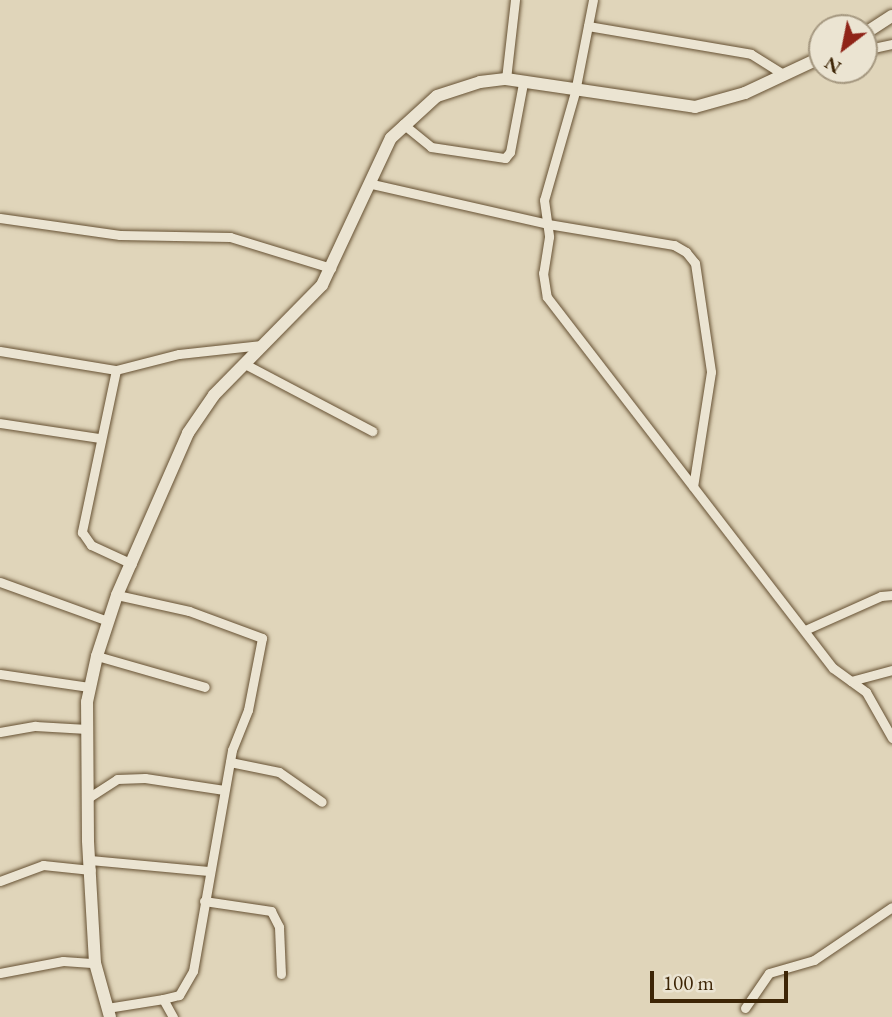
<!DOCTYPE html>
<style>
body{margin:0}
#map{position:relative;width:892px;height:1017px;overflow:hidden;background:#e0d5ba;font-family:"EB Garamond",serif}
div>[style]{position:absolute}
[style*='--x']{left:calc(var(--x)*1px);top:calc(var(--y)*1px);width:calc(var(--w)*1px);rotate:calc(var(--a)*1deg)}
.roads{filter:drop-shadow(0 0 2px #665133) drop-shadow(0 0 2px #665133)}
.street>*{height:9px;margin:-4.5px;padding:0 4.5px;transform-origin:4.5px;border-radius:4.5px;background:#ebe4d2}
.secondary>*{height:12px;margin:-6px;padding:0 6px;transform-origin:6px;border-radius:6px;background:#ebe4d2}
span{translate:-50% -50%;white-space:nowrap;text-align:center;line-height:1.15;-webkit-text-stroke:7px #ebe4d2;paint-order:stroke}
.north{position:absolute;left:808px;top:14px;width:70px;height:70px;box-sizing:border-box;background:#ebe4d2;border:2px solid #a59880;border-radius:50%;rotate:212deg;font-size:19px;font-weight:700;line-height:28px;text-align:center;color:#3d2506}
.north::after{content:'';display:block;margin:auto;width:24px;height:32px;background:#8f2418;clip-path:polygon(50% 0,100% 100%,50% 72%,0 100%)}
.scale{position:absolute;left:650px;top:971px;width:138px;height:32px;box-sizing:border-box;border:4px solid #3d2506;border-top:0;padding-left:9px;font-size:21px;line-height:24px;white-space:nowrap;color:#3d2506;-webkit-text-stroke:5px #ebe4d2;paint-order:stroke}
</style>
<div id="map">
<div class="roads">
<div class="street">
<i style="--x:593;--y:0;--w:94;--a:101.1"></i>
<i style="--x:575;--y:92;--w:112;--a:106"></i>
<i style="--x:544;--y:200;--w:37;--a:82"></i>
<i style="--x:549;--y:237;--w:36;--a:99"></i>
<i style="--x:543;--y:273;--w:24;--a:81"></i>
<i style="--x:547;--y:297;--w:468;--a:52.4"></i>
<i style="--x:833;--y:668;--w:41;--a:36"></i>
<i style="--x:866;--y:692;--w:53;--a:60.5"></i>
<i style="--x:588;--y:26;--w:165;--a:9.7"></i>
<i style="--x:751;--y:54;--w:36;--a:32"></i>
<i style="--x:864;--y:50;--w:29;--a:-12"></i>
<i style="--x:506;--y:79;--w:80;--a:-83.5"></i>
<i style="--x:403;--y:124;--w:36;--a:39"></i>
<i style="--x:431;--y:147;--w:75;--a:8.5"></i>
<i style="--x:505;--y:158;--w:8;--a:-50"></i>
<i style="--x:510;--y:152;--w:70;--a:-79.3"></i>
<i style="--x:372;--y:184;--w:180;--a:12.8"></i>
<i style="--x:548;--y:224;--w:128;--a:9.5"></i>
<i style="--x:674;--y:245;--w:14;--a:30"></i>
<i style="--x:686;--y:252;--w:14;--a:51"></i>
<i style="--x:695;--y:263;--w:110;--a:81.6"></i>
<i style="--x:711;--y:372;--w:116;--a:98.9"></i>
<i style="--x:0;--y:218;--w:121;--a:8.1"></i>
<i style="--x:120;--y:235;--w:110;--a:1"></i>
<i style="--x:230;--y:237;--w:106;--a:17.1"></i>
<i style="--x:0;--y:351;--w:118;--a:9.3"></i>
<i style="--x:116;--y:370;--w:65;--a:-14.3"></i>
<i style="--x:179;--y:354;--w:83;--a:-6.2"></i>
<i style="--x:245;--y:364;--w:144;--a:27.8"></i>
<i style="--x:116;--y:370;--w:166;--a:101.9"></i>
<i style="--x:82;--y:532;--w:16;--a:55"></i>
<i style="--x:91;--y:545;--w:45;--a:24.9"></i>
<i style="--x:0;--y:423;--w:100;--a:8.6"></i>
<i style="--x:0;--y:582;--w:115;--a:19.9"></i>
<i style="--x:117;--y:595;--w:74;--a:12.5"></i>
<i style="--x:189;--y:611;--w:78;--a:20.3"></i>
<i style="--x:262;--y:638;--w:73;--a:101"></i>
<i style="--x:248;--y:710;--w:43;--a:111.8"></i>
<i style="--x:232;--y:750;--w:224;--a:100"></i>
<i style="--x:193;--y:971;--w:28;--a:120"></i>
<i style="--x:179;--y:995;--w:16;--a:166"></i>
<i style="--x:805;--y:630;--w:83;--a:-24.1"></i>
<i style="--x:881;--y:596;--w:11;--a:-5"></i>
<i style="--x:97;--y:656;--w:112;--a:16"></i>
<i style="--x:0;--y:674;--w:90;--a:8.3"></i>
<i style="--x:851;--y:681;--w:42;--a:-15"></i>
<i style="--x:0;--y:732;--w:36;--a:-10"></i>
<i style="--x:35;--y:726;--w:52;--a:3.3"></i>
<i style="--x:230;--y:762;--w:50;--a:11.5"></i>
<i style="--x:279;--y:772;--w:52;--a:34.9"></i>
<i style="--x:88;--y:798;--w:35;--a:-33"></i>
<i style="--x:117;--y:779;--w:28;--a:-2"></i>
<i style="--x:145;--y:778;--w:80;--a:8.6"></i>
<i style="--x:90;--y:860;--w:119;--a:5.3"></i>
<i style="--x:0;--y:881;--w:46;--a:-20.4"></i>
<i style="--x:43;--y:865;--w:48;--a:5.9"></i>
<i style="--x:204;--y:901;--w:68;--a:8.5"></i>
<i style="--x:271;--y:911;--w:18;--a:63"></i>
<i style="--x:279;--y:927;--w:47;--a:87.6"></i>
<i style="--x:0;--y:973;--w:64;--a:-10.8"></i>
<i style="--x:63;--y:961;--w:32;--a:4"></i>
<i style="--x:107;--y:1008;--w:57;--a:-9.1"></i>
<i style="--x:163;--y:999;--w:21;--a:61"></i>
<i style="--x:745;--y:1008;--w:42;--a:-55.6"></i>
<i style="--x:769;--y:973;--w:47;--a:-16.1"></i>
<i style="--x:814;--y:960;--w:94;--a:-34.2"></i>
</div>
<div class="secondary">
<i style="--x:864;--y:34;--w:33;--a:-33"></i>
<i style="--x:110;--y:1017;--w:56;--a:-105.5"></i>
<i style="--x:95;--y:963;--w:123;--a:-93.3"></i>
<i style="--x:88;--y:840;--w:138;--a:-90.4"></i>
<i style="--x:87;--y:702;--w:47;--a:-77.7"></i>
<i style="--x:97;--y:656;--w:64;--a:-71.8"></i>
<i style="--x:117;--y:595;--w:177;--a:-66.3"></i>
<i style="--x:188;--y:433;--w:46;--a:-55.6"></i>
<i style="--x:214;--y:395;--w:154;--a:-45.5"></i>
<i style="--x:322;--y:285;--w:162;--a:-64.9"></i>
<i style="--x:391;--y:138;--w:62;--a:-42.4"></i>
<i style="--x:437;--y:96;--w:45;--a:-18"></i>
<i style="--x:480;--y:82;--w:26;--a:-7"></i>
<i style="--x:506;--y:79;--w:191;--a:8.4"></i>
<i style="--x:695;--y:107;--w:52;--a:-15.6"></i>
<i style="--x:745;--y:93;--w:85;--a:-25.1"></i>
</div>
</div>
<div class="north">N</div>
<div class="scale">100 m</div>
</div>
